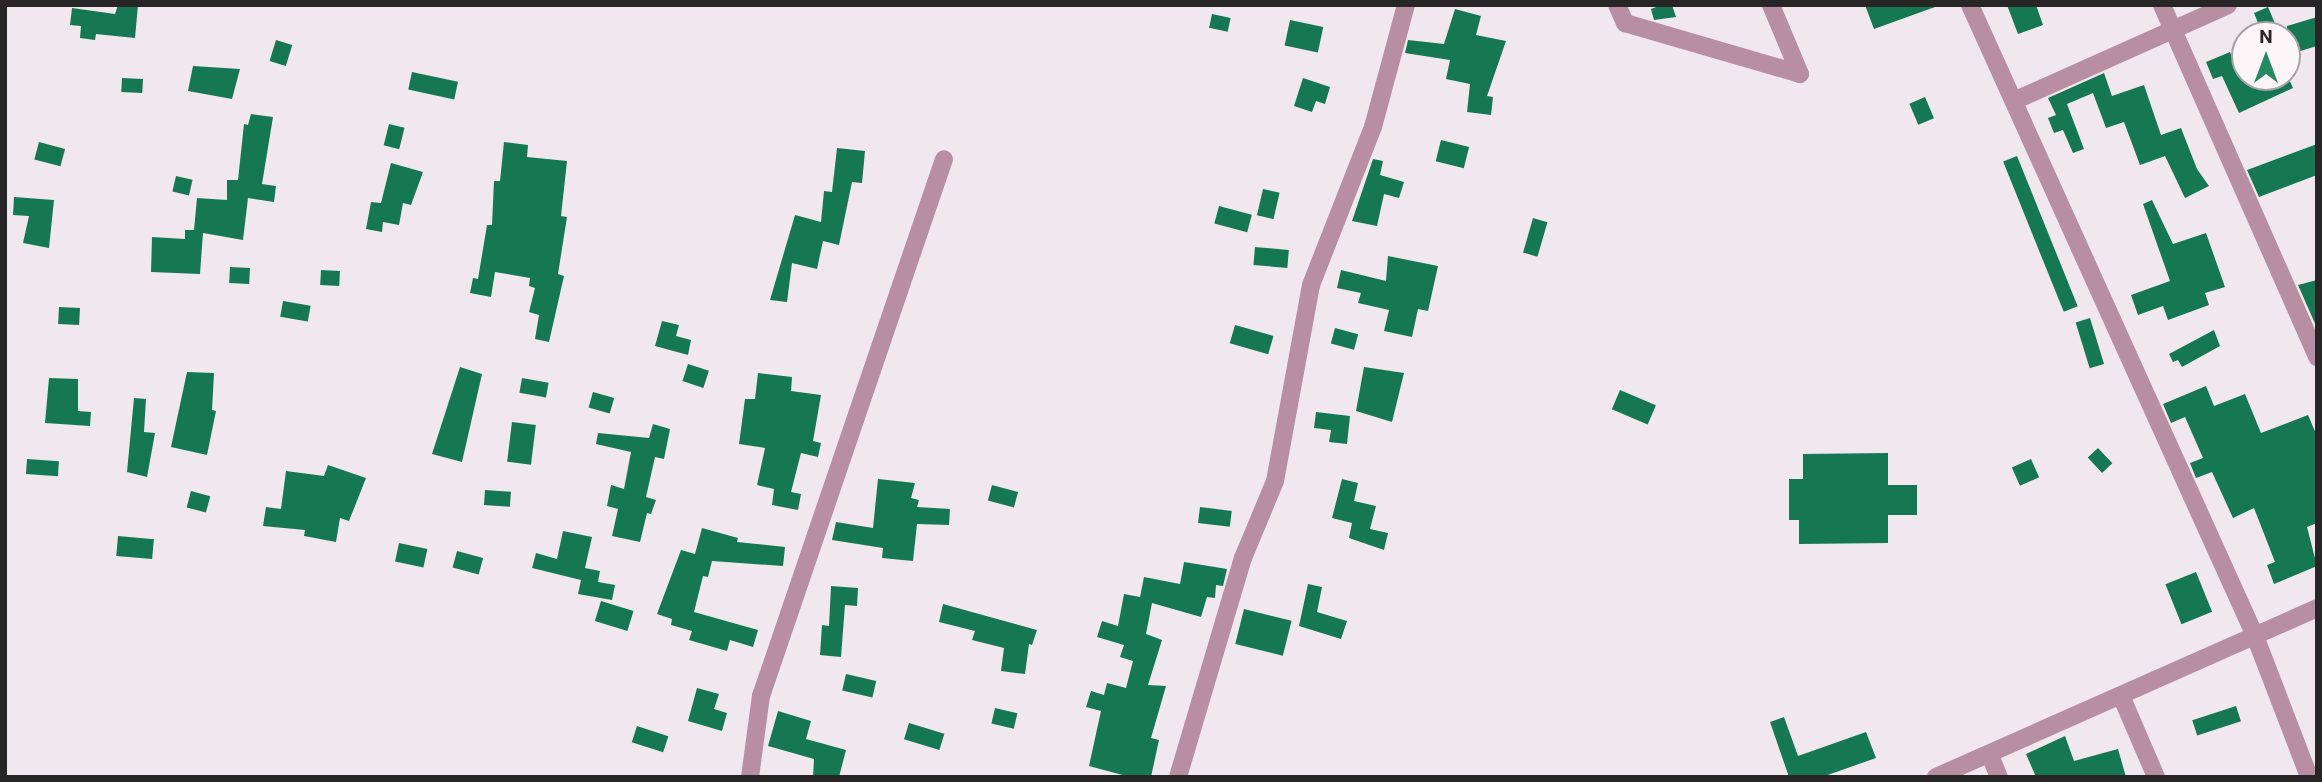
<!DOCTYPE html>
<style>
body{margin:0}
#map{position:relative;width:2322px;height:782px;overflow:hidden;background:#f0e8ec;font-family:Roboto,sans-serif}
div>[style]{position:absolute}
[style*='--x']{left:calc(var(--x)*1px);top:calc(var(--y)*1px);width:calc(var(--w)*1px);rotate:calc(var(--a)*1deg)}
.building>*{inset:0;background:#167754;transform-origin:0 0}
.minor>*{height:18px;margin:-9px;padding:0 9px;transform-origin:9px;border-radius:9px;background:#b88ea2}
span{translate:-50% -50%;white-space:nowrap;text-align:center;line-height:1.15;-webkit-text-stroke:7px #fdf6f9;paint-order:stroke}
.frame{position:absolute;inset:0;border:7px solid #272526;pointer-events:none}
.north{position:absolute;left:2231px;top:21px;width:70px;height:70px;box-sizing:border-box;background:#fdf6f9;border:2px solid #a7a2a5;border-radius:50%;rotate:0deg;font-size:19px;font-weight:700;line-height:28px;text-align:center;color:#272526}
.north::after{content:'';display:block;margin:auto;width:24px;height:32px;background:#268962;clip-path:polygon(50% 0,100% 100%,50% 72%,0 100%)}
</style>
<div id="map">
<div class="building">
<i style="clip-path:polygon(118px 5px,138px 5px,135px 38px,96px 34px,95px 40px,80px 38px,81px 26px,70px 25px,72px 8px,115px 14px)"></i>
<i style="clip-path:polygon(1661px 5px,1672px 5px,1676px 17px,1654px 20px,1651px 9px)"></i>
<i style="clip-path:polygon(1865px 5px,1935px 5px,1935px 7px,1874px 29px)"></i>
<i style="clip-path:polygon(2007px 5px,2036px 5px,2043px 25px,2018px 34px)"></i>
<i style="clip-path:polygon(2268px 7px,2280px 35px,2263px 35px,2254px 13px)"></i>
<i style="clip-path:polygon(1455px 9px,1481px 16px,1476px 35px,1506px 41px,1487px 96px,1493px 97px,1491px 115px,1467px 112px,1470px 84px,1446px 79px,1450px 60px,1405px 53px,1408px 40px,1444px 44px)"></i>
<i style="left:1212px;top:14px;width:19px;height:14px;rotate:12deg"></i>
<i style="clip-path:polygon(2317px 17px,2317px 46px,2287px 55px,2287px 26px)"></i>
<i style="left:1290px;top:20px;width:34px;height:26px;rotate:12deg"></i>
<i style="left:276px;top:40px;width:17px;height:22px;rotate:17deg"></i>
<i style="clip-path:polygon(2230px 52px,2240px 77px,2288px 77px,2293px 88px,2239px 113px,2222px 76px,2213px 79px,2206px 62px)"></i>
<i style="clip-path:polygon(193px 66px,240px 69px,232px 99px,188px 91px)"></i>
<i style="left:412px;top:72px;width:47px;height:18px;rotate:12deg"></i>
<i style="clip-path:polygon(2104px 73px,2112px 96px,2144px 85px,2161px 135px,2181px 128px,2197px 169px,2209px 186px,2185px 198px,2165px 156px,2140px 165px,2124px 122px,2106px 128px,2093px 93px,2067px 104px,2084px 149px,2073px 153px,2063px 130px,2054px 133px,2048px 118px,2056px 115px,2048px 98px)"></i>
<i style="left:122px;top:78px;width:21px;height:14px;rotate:3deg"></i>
<i style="clip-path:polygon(1303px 78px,1330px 87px,1325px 104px,1316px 101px,1312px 112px,1294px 106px)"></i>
<i style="left:1925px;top:97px;width:23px;height:17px;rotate:67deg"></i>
<i style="clip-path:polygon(251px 114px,273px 117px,262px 184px,276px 186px,274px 202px,248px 198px,243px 240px,203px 233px,200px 274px,151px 272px,152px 237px,185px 239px,185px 230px,194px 230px,197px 198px,227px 200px,227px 180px,238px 180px,244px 124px,248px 125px)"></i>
<i style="left:389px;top:124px;width:16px;height:22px;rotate:14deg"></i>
<i style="left:1441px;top:140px;width:29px;height:22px;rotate:14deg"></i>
<i style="left:39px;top:142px;width:27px;height:18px;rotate:15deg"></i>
<i style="clip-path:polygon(504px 142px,528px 145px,527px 157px,567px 161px,561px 216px,567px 217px,558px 274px,564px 276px,549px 342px,535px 339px,539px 315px,529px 312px,535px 288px,529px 286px,530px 278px,495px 272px,491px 297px,470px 293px,473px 278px,478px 279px,487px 225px,492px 225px,494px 181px,500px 181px)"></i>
<i style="clip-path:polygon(2317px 144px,2317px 175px,2259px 197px,2247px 170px)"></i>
<i style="clip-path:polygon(837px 148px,865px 151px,862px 183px,852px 182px,839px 245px,823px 241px,817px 269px,792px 263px,787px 302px,770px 300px,795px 215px,821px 222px,824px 191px,832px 192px)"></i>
<i style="left:2017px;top:156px;width:162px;height:15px;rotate:68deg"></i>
<i style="clip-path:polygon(1373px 159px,1383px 161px,1380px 175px,1404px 182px,1399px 198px,1384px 194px,1377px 226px,1352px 221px)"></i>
<i style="clip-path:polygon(391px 163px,423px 172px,411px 205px,403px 203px,399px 225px,383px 222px,382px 232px,366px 229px,371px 202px,381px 203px)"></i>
<i style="left:176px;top:176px;width:17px;height:16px;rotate:13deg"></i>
<i style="left:1263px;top:189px;width:17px;height:27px;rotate:13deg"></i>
<i style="clip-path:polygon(14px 197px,54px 200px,49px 248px,23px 243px,29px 216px,13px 215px)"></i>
<i style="clip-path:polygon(2152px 200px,2173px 244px,2206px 233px,2225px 287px,2205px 293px,2209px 305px,2168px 320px,2163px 306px,2138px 315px,2131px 295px,2170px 281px,2143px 204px)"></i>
<i style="left:1219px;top:206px;width:34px;height:18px;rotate:15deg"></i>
<i style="left:1533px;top:218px;width:15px;height:36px;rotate:16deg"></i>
<i style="left:1255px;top:247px;width:34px;height:18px;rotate:5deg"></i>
<i style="clip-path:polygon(1388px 256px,1438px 266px,1428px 311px,1418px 309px,1412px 337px,1384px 331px,1389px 310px,1358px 303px,1361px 293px,1337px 288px,1341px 270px,1386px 281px)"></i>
<i style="left:230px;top:267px;width:20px;height:16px;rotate:3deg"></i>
<i style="left:321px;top:270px;width:19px;height:15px;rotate:3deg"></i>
<i style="clip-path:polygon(2317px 280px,2317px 328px,2298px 285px)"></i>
<i style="left:283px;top:301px;width:28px;height:16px;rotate:10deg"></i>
<i style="left:59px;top:307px;width:21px;height:17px;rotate:3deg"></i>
<i style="left:2090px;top:318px;width:48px;height:15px;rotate:73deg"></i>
<i style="clip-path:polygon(662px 321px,679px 325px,676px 336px,691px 340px,688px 355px,655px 346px)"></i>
<i style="left:1235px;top:325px;width:40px;height:19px;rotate:16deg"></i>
<i style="left:1335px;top:328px;width:24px;height:16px;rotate:15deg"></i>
<i style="clip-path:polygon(2214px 330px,2220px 346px,2182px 367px,2178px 360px,2173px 362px,2169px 354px)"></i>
<i style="left:688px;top:364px;width:22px;height:18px;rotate:18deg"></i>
<i style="clip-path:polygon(460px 367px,482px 374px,462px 462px,432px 454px)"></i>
<i style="clip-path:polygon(1364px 367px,1404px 373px,1392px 422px,1356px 411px)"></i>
<i style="clip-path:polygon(187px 372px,214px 373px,212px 410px,216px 411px,207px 455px,171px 447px)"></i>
<i style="clip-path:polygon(758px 373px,792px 377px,791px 391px,821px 395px,813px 441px,821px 443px,818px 457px,801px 453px,791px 492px,801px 494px,798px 510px,772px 505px,774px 489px,757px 485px,765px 448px,739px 444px,745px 399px,755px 399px)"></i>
<i style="clip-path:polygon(49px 378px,78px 379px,78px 411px,91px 412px,90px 426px,45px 423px)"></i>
<i style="left:522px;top:378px;width:27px;height:15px;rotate:10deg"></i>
<i style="clip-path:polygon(2206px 386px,2214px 406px,2245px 394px,2261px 433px,2308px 415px,2317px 436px,2317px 523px,2307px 527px,2317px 566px,2274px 584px,2267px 565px,2275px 562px,2254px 508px,2233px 518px,2212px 472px,2196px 478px,2190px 463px,2203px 458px,2185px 417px,2171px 423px,2163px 404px)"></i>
<i style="left:1620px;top:390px;width:39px;height:21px;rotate:23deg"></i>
<i style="left:593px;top:392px;width:22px;height:16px;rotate:16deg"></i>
<i style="clip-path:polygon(134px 398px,146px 399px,144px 432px,155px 433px,147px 477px,127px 472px)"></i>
<i style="clip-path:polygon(1316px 412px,1350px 416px,1347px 444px,1329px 442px,1331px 430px,1314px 428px)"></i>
<i style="left:512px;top:422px;width:24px;height:40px;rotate:7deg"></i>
<i style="clip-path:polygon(653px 424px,670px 429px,664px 459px,655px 457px,646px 497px,656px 500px,651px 514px,647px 513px,640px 542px,612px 536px,618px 509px,607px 506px,611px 485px,624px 489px,631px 452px,596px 444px,598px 433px,649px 438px)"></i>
<i style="left:2098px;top:448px;width:21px;height:14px;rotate:47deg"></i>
<i style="clip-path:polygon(1888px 453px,1888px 485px,1917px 485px,1917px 515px,1888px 515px,1888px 543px,1799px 544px,1799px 520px,1789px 520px,1789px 479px,1803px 479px,1803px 454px)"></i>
<i style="left:27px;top:459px;width:32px;height:15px;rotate:4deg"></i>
<i style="left:2031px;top:459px;width:20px;height:21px;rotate:66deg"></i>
<i style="clip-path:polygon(328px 465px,366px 478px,349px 521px,340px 518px,336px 542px,304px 536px,305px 530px,263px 526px,266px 507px,281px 509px,286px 471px,324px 476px)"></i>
<i style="clip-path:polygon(878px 479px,915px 483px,911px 498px,919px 500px,917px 507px,950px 509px,949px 525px,917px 524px,913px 561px,882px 558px,883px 548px,832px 540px,836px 522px,873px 528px)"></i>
<i style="clip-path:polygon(1342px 479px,1358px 483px,1354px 501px,1376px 506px,1370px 529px,1388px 533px,1384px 550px,1349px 538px,1352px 523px,1332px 518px)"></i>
<i style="left:992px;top:485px;width:27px;height:16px;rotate:15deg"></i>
<i style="left:485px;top:490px;width:26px;height:15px;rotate:4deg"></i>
<i style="left:191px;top:491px;width:20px;height:17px;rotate:15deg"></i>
<i style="left:1200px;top:507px;width:32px;height:16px;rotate:7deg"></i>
<i style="clip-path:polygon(702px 528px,738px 538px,737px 542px,785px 547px,783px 566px,712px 561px,708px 577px,703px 576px,694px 612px,758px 630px,753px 647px,730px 640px,727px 651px,689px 640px,692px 631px,671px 625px,672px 619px,657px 614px,681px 550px,695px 554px)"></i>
<i style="clip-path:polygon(563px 531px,592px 537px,585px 568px,600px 571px,598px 582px,615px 585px,612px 600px,578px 594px,581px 580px,532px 568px,536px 553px,557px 559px)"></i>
<i style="left:118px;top:536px;width:36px;height:20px;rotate:5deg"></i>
<i style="left:399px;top:543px;width:29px;height:19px;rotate:12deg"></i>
<i style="left:457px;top:551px;width:27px;height:17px;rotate:15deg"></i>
<i style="clip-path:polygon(1184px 562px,1227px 569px,1223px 586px,1216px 585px,1215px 598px,1207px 597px,1201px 617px,1152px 603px,1146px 634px,1162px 640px,1148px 685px,1166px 686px,1151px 738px,1159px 740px,1151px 777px,1130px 777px,1089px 766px,1101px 711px,1086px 707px,1091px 691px,1104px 695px,1107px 683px,1126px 688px,1133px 661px,1120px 657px,1124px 645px,1097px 637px,1102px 621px,1118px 626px,1124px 594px,1140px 597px,1144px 577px,1180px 584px)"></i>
<i style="left:2196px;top:572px;width:43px;height:33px;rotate:68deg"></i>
<i style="clip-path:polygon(1308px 584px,1322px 587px,1317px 612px,1347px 621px,1341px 639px,1299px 626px)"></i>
<i style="clip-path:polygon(831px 586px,858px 588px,857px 606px,845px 605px,841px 657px,820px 655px,822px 625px,829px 626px)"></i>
<i style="left:601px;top:601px;width:34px;height:21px;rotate:17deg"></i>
<i style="clip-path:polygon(943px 604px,1037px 630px,1032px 645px,1029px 644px,1025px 674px,1001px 671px,1004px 648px,972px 640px,975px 631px,939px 622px)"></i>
<i style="left:1244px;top:609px;width:49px;height:36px;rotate:14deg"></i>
<i style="left:846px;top:674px;width:31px;height:17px;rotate:13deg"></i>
<i style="clip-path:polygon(697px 688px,719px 694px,714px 709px,727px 713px,722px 731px,688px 721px)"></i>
<i style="left:2236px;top:706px;width:16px;height:46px;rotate:72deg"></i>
<i style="left:995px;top:708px;width:23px;height:16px;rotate:13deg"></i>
<i style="clip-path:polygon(778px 711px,811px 721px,806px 739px,846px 750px,839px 777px,813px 777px,814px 759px,768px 746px)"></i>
<i style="clip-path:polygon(1784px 717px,1798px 756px,1866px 732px,1876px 758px,1822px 777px,1789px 777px,1770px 722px)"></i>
<i style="left:909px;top:723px;width:37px;height:17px;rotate:17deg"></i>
<i style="left:637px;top:726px;width:33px;height:17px;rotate:18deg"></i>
<i style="clip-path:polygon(2065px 736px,2074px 761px,2118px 749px,2126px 777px,2036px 777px,2026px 754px)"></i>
</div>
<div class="minor">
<i style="--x:1617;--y:5;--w:20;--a:66"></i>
<i style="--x:1625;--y:23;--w:182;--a:16.2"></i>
<i style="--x:1771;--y:5;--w:75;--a:67.2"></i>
<i style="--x:1970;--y:5;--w:692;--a:65.69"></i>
<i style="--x:2255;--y:636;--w:151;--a:69"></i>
<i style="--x:2162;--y:5;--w:385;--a:66.2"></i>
<i style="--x:2016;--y:100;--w:232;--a:-24.1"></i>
<i style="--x:2122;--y:698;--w:86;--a:66.7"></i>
<i style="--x:1990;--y:755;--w:24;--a:68"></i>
<i style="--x:750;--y:777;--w:82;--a:-82.3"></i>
<i style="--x:761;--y:696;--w:567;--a:-71.18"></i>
<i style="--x:1178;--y:777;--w:228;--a:-73.5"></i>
<i style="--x:1243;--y:558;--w:83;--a:-67.4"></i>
<i style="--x:1275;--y:481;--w:199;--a:-79.6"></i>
<i style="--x:1311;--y:285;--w:170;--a:-68.6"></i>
<i style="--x:1373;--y:127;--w:126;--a:-74.9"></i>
<i style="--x:1936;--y:777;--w:417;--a:-23.9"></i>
</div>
<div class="frame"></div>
<div class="north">N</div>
</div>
